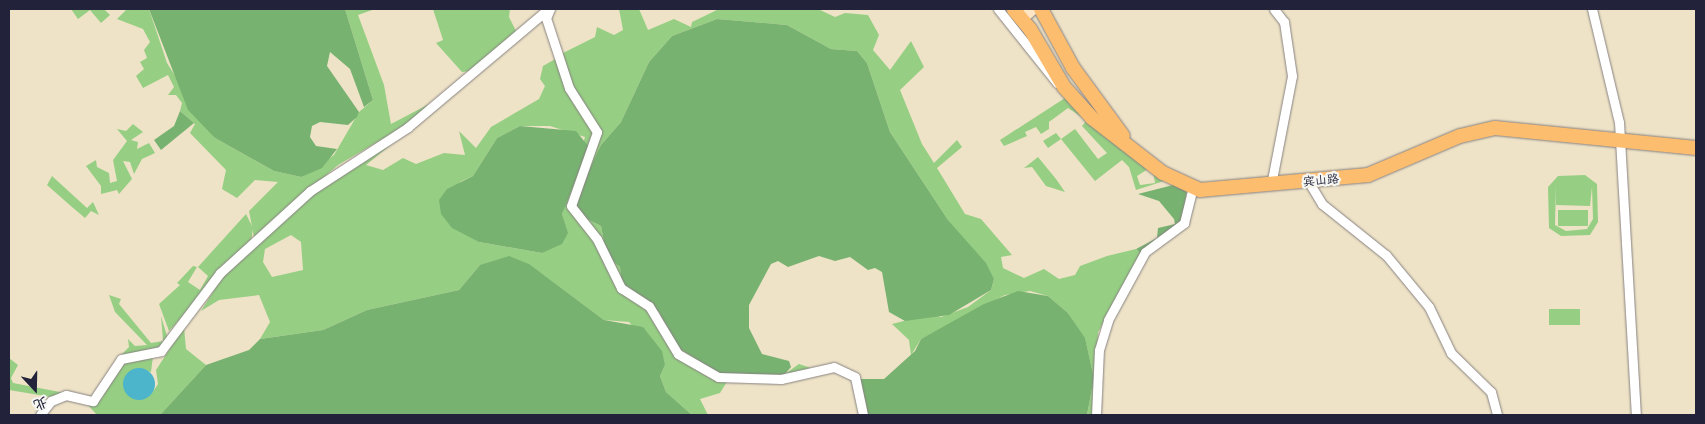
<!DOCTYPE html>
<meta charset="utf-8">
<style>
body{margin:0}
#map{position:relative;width:1705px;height:424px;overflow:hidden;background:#eee3c7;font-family:Pangolin,"LXGW WenKai TC",sans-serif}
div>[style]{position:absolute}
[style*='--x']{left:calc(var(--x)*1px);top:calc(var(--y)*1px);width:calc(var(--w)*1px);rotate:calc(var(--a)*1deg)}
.green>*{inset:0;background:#96cf83;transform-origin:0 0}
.forest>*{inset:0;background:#78b271}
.water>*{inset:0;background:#4cb4cb}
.round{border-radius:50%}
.roads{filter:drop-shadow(0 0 1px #888281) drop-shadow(0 0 1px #888281)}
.street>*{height:9px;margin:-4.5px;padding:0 4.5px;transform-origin:4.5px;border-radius:4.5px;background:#fff}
.secondary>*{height:11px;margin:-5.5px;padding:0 5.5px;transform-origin:5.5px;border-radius:5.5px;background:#fee5c5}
.primary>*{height:14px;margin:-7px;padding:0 7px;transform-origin:7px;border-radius:7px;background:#fcbd6f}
span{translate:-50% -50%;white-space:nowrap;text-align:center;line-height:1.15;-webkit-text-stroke:4.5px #f6f6f2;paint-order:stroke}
.street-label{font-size:12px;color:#22223b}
.frame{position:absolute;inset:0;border:10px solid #22223b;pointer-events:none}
.north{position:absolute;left:10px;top:364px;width:50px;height:50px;-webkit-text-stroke:4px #f6f6f2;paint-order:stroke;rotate:159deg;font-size:14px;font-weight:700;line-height:20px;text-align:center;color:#22223b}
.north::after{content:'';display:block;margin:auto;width:18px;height:22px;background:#22223b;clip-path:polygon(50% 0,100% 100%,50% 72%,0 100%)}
</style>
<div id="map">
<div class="green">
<i style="clip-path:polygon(71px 9px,104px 9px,110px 15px,101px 23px,90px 10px,78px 19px)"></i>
<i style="clip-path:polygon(127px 9px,149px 9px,167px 63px,215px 138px,274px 171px,301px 177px,334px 155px,359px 112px,373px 100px,345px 9px,375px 9px,358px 15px,384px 85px,391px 124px,429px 104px,408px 124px,338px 165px,254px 237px,249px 211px,278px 182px,255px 180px,237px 198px,222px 189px,226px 170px,190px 133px,195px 124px,180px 111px,182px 103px,176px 95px,168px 95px,174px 87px,168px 75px,143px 88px,136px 76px,144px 69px,140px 62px,147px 58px,144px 50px,150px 42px,143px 29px,117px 19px)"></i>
<i style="clip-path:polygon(427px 9px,510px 9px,509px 17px,517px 33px,471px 71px,462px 72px,436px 43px,443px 40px,433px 9px)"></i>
<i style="clip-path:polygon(619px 9px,639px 9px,648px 30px,674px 19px,691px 27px,692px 22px,719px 9px,818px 9px,835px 17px,845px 13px,868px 15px,879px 35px,873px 50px,890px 70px,911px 41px,924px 67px,900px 90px,922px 144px,934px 163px,957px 140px,962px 147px,937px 168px,965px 214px,981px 219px,1012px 255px,1001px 257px,1003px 268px,1024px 278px,1044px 269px,1059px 279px,1075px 275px,1080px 266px,1107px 256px,1136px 249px,1142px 254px,1098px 332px,1094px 415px,1087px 415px,1094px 378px,1085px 339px,1068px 313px,1048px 296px,1030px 291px,1005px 295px,921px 339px,911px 355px,909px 340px,892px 324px,931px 314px,941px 317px,968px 307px,991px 290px,994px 279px,948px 220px,890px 132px,867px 63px,857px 51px,831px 49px,787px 25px,717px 19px,672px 36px,649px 62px,621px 122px,601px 145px,586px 184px,574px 203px,585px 218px,601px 226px,607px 257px,620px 267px,621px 280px,653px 304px,673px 345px,684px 352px,728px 376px,785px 374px,799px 364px,811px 368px,781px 377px,727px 378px,679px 352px,671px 345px,651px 306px,623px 287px,603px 251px,593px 230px,573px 206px,599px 133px,576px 100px,559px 55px,595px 37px,597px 27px,614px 35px,623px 30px)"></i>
<i style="clip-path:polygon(evenodd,557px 58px,596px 132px,576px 189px,590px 231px,620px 288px,648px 307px,669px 346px,728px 380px,720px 393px,700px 399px,708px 415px,692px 415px,666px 392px,660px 376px,665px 365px,629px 322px,604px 320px,542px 274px,480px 265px,459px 290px,367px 310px,323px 330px,260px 339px,270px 322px,259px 295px,219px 300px,201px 311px,225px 273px,316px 191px,426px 116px,366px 165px,383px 170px,403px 158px,416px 164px,444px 153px,465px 155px,459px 131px,476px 148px,491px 127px,539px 99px,545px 86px,540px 79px,543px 66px,557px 58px,520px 126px,550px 126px,585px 137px,562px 214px,567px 233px,542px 253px,479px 242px,460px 182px,473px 176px,497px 138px,520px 126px,557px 58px,291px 235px,301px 242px,303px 270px,272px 277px,263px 262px,265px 249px,291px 235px)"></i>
<i style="clip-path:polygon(1065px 98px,1083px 118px,1068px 108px,1049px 122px,1049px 129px,1041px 134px,1036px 127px,1025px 132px,1027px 136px,1004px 146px,1000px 140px)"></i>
<i style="clip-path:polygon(1088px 119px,1148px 169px,1137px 176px,1140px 185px,1155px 183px,1153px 171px,1164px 181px,1136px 190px,1129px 167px,1122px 160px,1095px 181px,1061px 139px,1048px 148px,1043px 141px,1056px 133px,1061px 139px,1075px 129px,1098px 159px,1107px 153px,1082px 126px)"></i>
<i style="clip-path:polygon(133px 124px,143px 132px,131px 140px,138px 142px,137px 149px,149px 143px,155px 153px,142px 159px,134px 174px,130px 162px,123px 161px,132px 179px,119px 194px,117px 190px,101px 194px,101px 186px,86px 166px,96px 160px,97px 167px,109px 173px,110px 183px,117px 181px,113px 160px,127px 141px,117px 129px,126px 131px)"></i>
<i style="clip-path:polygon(1038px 157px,1056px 179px,1065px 192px,1046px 186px,1032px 167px,1024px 168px)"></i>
<i style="clip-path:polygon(52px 176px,87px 208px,93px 202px,99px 215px,91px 211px,85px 218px,72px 207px,47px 185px)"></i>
<i style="clip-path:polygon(evenodd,1558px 176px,1585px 175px,1597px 184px,1598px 222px,1590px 235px,1561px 236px,1549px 228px,1548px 187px,1558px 176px,1556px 185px,1556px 205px,1590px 206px,1592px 187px,1593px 219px,1587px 229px,1566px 231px,1555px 225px,1556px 185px)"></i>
<i style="left:1558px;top:210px;width:30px;height:16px"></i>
<i style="clip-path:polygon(246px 214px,253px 228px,251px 242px,169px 331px,159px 304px,180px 285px,177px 283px,193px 266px,197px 267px,188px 282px,200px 290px,208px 276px,198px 267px)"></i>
<i style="clip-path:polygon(109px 295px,121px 299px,119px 304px,151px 343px,163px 341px,161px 316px,167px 336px,164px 346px,120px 356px,129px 347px,128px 339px,135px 346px,147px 345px,115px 312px)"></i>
<i style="left:1549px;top:309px;width:31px;height:16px"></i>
<i style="clip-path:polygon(184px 327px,186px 349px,206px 365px,160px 415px,97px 415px,85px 402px,92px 404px,102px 398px,120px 363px,153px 356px,151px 372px,138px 369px,127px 374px,134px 399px,152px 393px,158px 384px,156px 370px)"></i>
<i style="clip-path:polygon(9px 358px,18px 365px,11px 378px,13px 383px,65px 393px,51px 397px,9px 390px)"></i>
</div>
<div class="forest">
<i style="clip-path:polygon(149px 9px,345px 9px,373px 100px,364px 107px,350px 69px,330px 52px,327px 66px,359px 112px,357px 117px,348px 125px,320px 122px,312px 126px,310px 137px,316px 146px,337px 149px,322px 168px,301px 177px,274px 171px,215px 138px,188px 110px)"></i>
<i style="clip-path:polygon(717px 19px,787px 25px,831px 49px,857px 51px,867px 63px,890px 132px,948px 220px,986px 263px,994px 279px,991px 290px,949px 315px,905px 321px,889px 312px,882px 272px,875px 268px,868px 270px,850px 257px,835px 261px,819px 256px,788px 267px,778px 261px,771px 264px,749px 305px,749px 328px,762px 354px,789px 361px,791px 367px,785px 374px,721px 374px,673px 345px,659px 312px,627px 287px,621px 280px,620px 267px,607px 257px,601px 226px,585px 218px,574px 203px,601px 145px,621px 122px,649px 62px,672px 36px)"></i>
<i style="clip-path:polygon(180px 111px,194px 123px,161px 150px,154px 140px,174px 126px)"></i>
<i style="clip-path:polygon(520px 126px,576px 131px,589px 147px,562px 214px,568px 233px,562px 244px,542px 253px,479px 242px,452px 228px,441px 214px,439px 200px,447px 189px,473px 176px,497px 138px)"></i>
<i style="clip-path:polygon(1173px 185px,1187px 190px,1182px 221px,1142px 254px,1136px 249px,1157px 238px,1158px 228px,1175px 224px,1174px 219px,1159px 201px,1138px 194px)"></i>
<i style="clip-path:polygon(509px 256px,529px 264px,604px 320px,643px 327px,662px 351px,665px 365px,660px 376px,666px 392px,692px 415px,160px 415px,206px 365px,249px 350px,260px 339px,323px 330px,367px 310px,459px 290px,480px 265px)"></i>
<i style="clip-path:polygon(1018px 291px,1048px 296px,1068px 313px,1085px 338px,1094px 378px,1087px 415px,866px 415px,860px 379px,884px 379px,915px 351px,921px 339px,984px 304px)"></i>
</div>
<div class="water">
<i class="round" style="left:123px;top:368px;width:32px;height:32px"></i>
</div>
<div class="roads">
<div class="street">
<i style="--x:550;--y:9;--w:10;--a:114"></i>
<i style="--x:546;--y:18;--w:74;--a:71.8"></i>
<i style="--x:569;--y:88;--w:52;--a:57.5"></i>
<i style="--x:597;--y:132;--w:78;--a:109.4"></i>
<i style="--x:571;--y:206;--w:42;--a:51.8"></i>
<i style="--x:597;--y:239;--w:55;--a:63.9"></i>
<i style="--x:621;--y:288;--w:33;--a:33"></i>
<i style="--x:649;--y:306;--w:56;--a:58.9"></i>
<i style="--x:678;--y:354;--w:46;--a:29.9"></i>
<i style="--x:718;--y:377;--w:63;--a:1.8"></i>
<i style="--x:781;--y:379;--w:54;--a:-12.8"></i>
<i style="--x:834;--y:367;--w:23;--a:25"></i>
<i style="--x:855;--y:377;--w:39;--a:78"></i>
<i style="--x:998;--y:9;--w:95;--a:51.4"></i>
<i style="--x:1592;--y:9;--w:116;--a:76.6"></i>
<i style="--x:1619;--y:122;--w:293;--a:86.7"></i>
<i style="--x:1307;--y:179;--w:29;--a:59"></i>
<i style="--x:1322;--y:204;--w:82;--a:38.6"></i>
<i style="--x:1386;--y:255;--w:67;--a:50.4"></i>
<i style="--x:1429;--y:307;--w:51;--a:64.4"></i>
<i style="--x:1451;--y:353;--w:56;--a:44.3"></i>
<i style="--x:1491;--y:392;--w:24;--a:75"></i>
<i style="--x:1271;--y:185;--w:111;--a:-79.1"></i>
<i style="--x:1292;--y:76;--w:55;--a:-98.4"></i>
<i style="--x:1284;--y:22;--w:16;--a:-128"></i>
<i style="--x:40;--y:415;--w:18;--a:-52"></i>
<i style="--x:51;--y:401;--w:16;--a:-22"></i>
<i style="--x:66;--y:395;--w:28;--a:13"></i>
<i style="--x:93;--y:401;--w:50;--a:-56.3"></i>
<i style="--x:121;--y:359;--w:41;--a:-11.3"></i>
<i style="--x:161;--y:351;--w:98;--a:-52.9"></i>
<i style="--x:220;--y:273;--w:122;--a:-42.3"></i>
<i style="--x:310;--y:191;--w:117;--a:-33.1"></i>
<i style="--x:408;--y:127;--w:183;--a:-40.1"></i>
<i style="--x:1096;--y:415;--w:65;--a:-87.4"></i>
<i style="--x:1099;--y:350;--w:31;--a:-73"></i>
<i style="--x:1108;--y:320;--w:77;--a:-61.4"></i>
<i style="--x:1145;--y:252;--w:49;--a:-36.6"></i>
<i style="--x:1184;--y:223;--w:36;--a:-76"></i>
</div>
<div class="secondary">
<i style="--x:1022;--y:18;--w:13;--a:-42"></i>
</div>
<div class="primary">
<i style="--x:1041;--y:9;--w:67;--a:61.5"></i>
<i style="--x:1073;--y:68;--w:84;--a:53.7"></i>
<i style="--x:1014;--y:10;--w:25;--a:50"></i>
<i style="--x:1030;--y:29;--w:67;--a:59.6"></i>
<i style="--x:1064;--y:87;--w:42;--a:47.9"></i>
<i style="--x:1092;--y:118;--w:90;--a:37.8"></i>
<i style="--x:1163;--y:173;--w:41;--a:24.7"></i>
<i style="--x:1200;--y:190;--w:169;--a:-5.1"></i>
<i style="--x:1368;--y:175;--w:100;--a:-23"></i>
<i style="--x:1460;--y:136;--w:36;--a:-13"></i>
<i style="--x:1495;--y:128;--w:202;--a:5.7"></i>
</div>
</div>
<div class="street-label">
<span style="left:1321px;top:181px;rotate:-5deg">宾山路</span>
</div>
<div class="frame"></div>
<div class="north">北</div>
</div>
